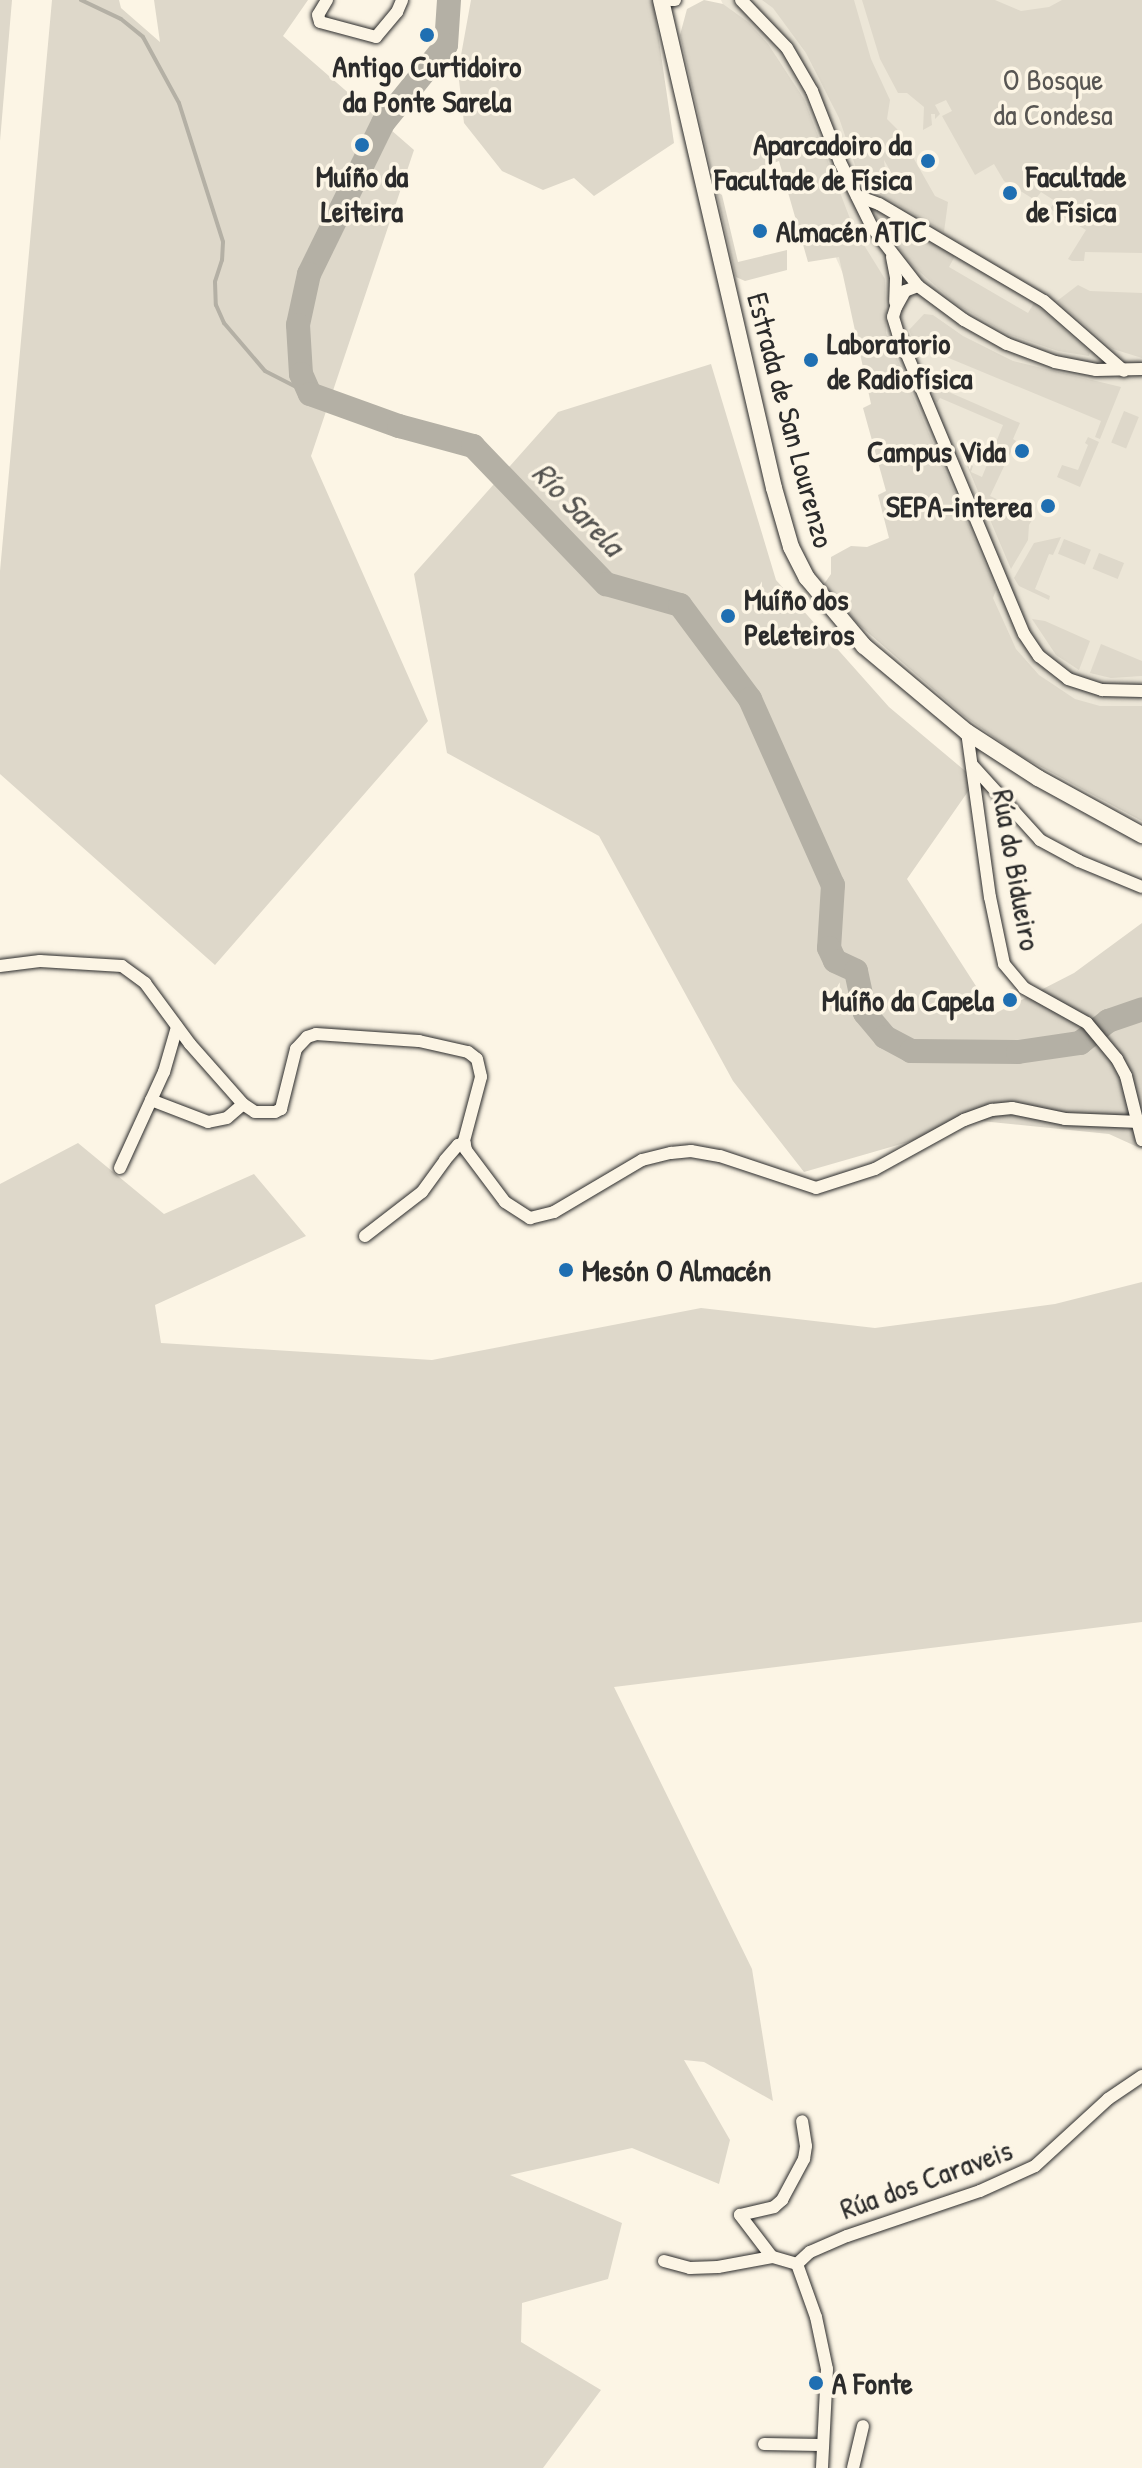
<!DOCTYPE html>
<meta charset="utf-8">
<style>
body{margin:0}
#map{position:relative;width:1142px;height:2468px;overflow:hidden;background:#fcf5e5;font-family:"Patrick Hand",sans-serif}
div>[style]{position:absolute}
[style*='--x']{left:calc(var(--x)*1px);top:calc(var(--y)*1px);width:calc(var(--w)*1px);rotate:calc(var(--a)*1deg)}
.built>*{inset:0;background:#ece6d7}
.green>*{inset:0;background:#ded8ca;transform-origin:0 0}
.stream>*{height:4px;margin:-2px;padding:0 2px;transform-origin:2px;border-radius:2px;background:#b4b0a5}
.river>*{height:24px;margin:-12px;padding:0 12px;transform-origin:12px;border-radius:12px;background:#b4b0a5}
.roads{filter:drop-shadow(0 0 2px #2b2b2b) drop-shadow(0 0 2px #2b2b2b)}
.minor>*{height:12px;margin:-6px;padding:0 6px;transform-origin:6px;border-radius:6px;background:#fcf5e5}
.tertiary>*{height:16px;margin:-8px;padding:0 8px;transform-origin:8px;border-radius:8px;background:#fcf5e5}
.dots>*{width:22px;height:22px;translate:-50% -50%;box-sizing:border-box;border:4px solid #fcf5e5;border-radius:50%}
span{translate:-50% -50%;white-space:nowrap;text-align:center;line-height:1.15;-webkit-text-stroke:7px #fcf5e5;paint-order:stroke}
.poi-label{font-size:30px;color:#2b2b2b;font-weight:700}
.right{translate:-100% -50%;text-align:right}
.left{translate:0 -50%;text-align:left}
.park-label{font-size:30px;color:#585653}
.street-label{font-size:30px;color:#2b2b2b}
.water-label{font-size:32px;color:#545350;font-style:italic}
</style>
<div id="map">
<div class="built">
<i style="clip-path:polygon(721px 0,1142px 0,1142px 821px,1070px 783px)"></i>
</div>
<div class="green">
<i style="clip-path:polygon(0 0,12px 0,0 141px)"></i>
<i style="clip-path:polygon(52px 0,119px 0,121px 8px,160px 42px,154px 0,308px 0,283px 36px,414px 150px,311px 456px,428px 721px,215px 965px,0 774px,0 571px)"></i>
<i style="clip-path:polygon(471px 0,653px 0,674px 143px,594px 196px,574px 178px,543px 190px,502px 171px,464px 123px,458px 72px)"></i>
<i style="clip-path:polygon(704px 0,723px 4px,748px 22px,768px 44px,804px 99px,854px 229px,885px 279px,886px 333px,996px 590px,993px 598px,1016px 649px,1039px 675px,1075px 699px,1100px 706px,1142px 706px,1142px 821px,1019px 755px,964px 716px,857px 623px,824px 584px,831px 574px,831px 557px,851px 546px,867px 547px,889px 538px,878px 495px,886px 491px,863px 408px,871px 404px,839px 257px,808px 262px,779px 161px,727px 181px,713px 178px,680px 35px,687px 9px)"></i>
<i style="clip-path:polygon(762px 0,854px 0,871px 59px,890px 100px,887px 119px,897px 129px,935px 196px,948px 202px,944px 232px,877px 192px,895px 179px,884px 160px,886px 177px,870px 186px,856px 168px,839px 118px,806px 53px,773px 8px)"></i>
<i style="clip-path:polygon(862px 0,995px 0,1021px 11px,1049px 7px,1062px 0,1142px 0,1142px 253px,1085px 252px,1084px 261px,1072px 261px,1068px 259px,1086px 230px,1050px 209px,1055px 201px,1041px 192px,1035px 200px,1004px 181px,994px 164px,975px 175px,942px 116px,952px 111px,946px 100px,935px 105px,940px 114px,935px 119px,935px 114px,931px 114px,932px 125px,923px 130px,924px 107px,907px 93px,898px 93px,880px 59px)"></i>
<i style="clip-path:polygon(716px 191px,722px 195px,738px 262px,787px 250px,787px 270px,745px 281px,736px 277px)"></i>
<i style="clip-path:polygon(882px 211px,955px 256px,949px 267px,1028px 313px,1034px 303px,1090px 352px,1089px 356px,1058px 351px,1008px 334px,956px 304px,911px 264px,876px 216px,877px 211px)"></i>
<i style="clip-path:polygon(1078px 285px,1090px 291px,1142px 293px,1142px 358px,1113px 349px,1057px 301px)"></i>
<i style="clip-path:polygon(924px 314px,933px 315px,963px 336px,1013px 361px,1121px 387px,1100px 439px,1095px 437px,1101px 421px,915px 344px,909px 330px)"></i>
<i style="clip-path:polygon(711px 364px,776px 580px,889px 707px,976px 780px,907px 879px,994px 1014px,1074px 973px,1142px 923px,1142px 1149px,1109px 1134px,981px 1121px,804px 1172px,733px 1081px,599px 836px,447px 753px,414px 574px,558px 412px)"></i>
<i style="clip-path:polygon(928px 383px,1020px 423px,1013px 439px,1016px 441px,990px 496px,1034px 517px,1029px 525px,1028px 540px,1011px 569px,966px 463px,973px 466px,971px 472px,982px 477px,1003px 425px,940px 398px,937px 403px)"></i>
<i style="left:1124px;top:411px;width:16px;height:34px;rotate:22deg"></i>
<i style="clip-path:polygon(1088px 437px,1099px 442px,1080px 487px,1057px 477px,1062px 465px,1078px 470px,1088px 445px,1085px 443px)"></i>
<i style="clip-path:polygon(1061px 537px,1053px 555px,1049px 554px,1035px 589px,1050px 596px,1049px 600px,1019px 586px,1014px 578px,1034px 543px)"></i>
<i style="left:1064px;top:539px;width:29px;height:16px;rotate:22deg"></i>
<i style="left:1099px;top:553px;width:27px;height:17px;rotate:22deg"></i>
<i style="clip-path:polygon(1032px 619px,1045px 621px,1090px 641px,1079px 670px,1056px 655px)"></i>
<i style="clip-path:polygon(1101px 644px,1142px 661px,1142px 676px,1111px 678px,1090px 673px)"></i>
<i style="clip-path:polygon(78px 1143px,164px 1214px,254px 1174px,306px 1236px,155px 1305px,161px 1343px,432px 1360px,701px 1308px,875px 1328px,1055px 1304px,1142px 1282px,1142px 1622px,614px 1687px,752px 1969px,773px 2101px,704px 2062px,684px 2060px,730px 2140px,719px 2184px,632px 2148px,510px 2175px,622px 2223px,608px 2279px,522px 2303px,521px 2342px,601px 2390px,543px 2468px,0 2468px,0 1184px)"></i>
</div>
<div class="stream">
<i style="--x:81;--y:0;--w:44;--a:25.4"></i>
<i style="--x:121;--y:19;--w:28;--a:39"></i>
<i style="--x:143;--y:37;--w:75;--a:61.4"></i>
<i style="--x:179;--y:103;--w:146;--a:72.4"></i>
<i style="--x:223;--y:242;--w:18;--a:93"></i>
<i style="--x:222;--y:260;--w:23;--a:108"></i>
<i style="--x:215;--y:282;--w:23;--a:88"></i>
<i style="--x:216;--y:305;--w:20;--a:66"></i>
<i style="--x:224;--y:323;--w:63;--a:49.5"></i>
<i style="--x:265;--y:371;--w:51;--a:27.1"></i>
</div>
<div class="river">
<i style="--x:449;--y:0;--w:45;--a:93.8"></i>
<i style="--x:446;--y:45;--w:100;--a:128.9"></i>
<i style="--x:383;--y:123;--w:168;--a:116.1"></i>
<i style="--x:309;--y:274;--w:52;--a:102.2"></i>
<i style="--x:298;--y:325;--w:49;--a:86.5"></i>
<i style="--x:301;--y:374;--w:22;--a:66"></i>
<i style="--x:310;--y:394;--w:95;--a:19.8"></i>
<i style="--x:399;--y:426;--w:77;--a:15.1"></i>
<i style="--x:473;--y:446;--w:192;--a:46.1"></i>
<i style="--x:606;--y:584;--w:77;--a:15.8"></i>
<i style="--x:680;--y:605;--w:117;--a:53.3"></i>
<i style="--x:750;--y:699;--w:204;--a:66"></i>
<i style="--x:833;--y:885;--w:63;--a:93.6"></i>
<i style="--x:829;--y:948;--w:14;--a:65"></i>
<i style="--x:835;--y:961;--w:23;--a:25"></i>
<i style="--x:856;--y:971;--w:43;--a:77.9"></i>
<i style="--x:865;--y:1013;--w:31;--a:50"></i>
<i style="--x:885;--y:1037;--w:30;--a:28"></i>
<i style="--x:911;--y:1051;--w:107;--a:0.5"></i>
<i style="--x:1018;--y:1052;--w:63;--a:-8.3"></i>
<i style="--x:1080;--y:1043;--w:36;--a:-38"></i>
<i style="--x:1108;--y:1021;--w:36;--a:-19"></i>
</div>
<div class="roads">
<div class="minor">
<i style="--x:327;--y:0;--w:17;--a:121"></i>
<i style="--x:318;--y:15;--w:7;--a:74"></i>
<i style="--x:320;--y:22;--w:58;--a:15"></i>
<i style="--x:376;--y:37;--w:33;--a:-50"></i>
<i style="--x:397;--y:12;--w:13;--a:-67"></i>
<i style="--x:671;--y:0;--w:4;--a:0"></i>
<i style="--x:741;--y:0;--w:66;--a:46.2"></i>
<i style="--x:787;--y:48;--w:50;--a:59.8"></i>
<i style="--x:812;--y:91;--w:76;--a:68.5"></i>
<i style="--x:840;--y:162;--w:72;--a:63.8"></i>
<i style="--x:872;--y:227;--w:75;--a:52.1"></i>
<i style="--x:918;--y:286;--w:57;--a:36.5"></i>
<i style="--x:964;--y:320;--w:49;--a:29.2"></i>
<i style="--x:1007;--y:344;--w:51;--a:20.6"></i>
<i style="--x:1055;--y:362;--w:42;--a:11"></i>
<i style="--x:1096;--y:370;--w:46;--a:-1.2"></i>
<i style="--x:857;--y:196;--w:23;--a:20"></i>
<i style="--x:879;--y:204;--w:191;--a:30.5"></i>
<i style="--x:1044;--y:301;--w:106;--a:41.2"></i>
<i style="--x:892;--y:257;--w:21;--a:79"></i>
<i style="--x:896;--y:278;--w:24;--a:92"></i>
<i style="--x:918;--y:286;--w:14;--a:159"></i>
<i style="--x:905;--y:291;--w:18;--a:119"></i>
<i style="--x:896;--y:307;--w:10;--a:107"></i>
<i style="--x:893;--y:317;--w:17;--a:73"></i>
<i style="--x:898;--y:333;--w:326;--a:67.3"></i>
<i style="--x:1024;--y:634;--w:27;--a:56"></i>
<i style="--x:1039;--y:656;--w:37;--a:38"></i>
<i style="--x:1068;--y:679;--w:36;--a:18"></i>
<i style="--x:1102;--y:690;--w:40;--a:1.4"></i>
<i style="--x:967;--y:732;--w:167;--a:82.1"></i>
<i style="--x:990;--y:897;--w:68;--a:78.2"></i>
<i style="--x:1004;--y:964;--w:31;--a:50"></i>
<i style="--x:1024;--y:988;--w:72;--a:29.1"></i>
<i style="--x:1087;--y:1023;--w:47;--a:50.2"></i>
<i style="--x:1117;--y:1059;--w:19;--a:62"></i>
<i style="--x:1126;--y:1076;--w:66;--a:76"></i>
<i style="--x:973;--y:766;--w:100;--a:47.8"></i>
<i style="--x:1040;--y:840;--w:44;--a:28.3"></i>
<i style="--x:1079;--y:861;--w:68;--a:22.4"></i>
<i style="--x:0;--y:966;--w:40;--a:-7.1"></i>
<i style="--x:40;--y:961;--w:82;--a:3.5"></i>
<i style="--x:122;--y:966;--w:29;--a:36"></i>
<i style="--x:145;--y:983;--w:76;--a:53.6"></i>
<i style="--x:190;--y:1044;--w:80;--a:48.5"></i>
<i style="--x:243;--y:1104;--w:14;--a:34"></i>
<i style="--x:255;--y:1112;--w:20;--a:0"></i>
<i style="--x:275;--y:1112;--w:7;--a:-27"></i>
<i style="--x:281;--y:1109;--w:62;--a:-76"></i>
<i style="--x:296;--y:1049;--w:16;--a:-47"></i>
<i style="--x:307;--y:1037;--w:9;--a:-18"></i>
<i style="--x:316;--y:1034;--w:103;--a:3.9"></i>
<i style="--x:419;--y:1041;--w:50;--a:12.7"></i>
<i style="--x:468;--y:1052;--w:11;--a:38"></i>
<i style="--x:477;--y:1059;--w:18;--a:77"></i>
<i style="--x:481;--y:1077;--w:66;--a:104.9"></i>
<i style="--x:464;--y:1141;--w:9;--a:77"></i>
<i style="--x:466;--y:1150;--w:65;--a:53.1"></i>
<i style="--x:505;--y:1202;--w:30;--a:33"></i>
<i style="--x:530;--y:1218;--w:25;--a:-14"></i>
<i style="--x:554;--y:1212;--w:102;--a:-30.6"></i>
<i style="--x:642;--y:1160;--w:30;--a:-14"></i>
<i style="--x:671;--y:1153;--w:20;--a:-6"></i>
<i style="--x:691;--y:1151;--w:29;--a:10"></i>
<i style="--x:720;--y:1156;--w:101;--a:18.4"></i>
<i style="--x:816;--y:1188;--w:62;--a:-17.9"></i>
<i style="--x:875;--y:1169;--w:102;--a:-28.8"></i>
<i style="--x:964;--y:1120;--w:30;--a:-20"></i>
<i style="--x:992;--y:1110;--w:20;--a:-6"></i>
<i style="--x:1012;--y:1108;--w:54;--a:11.7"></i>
<i style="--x:1065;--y:1119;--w:75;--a:2.3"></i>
<i style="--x:151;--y:1100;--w:61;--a:21.1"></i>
<i style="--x:208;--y:1122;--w:19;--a:-12"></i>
<i style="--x:227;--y:1118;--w:21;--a:-41"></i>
<i style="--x:120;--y:1168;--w:106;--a:-65.4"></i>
<i style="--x:164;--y:1072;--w:47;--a:-73.9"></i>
<i style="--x:365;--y:1236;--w:72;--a:-37.7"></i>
<i style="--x:422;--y:1192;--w:39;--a:-54"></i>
<i style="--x:445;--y:1160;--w:20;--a:-49"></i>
<i style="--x:458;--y:1145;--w:7;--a:-16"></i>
<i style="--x:664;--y:2261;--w:27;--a:15"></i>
<i style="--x:690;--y:2268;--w:28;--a:-2"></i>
<i style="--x:718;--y:2267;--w:55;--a:-10.5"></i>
<i style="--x:797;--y:2264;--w:18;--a:-43"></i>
<i style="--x:810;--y:2252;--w:40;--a:-23.4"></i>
<i style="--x:847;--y:2236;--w:140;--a:-18.7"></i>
<i style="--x:980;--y:2191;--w:60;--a:-24.4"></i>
<i style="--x:1035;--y:2166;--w:99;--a:-42.5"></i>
<i style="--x:1108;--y:2099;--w:41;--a:-34.1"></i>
<i style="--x:797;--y:2264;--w:26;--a:-164"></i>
<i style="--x:772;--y:2257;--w:53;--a:-127.3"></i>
<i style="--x:740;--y:2215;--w:35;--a:-13"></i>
<i style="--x:774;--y:2207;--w:11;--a:-41"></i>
<i style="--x:782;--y:2200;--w:47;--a:-61.8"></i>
<i style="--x:804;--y:2159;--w:13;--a:-81"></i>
<i style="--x:806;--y:2146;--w:25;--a:-99"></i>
<i style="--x:797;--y:2264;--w:56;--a:70.3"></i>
<i style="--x:816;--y:2317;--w:53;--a:78.1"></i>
<i style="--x:827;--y:2369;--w:99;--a:92.9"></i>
<i style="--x:764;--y:2444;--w:56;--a:1"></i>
<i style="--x:853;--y:2468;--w:43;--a:-76.6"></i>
</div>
<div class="tertiary">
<i style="--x:661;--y:0;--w:501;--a:76.96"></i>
<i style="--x:774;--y:488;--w:61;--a:73.9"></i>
<i style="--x:791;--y:547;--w:35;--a:63"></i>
<i style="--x:807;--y:578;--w:89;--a:50"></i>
<i style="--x:864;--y:646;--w:134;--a:39.9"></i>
<i style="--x:967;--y:732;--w:85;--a:32.9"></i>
<i style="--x:1038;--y:778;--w:119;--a:28.7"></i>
</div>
</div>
<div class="dots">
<i style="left:427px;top:35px;background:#1f6fb2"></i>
<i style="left:362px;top:145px;background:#1f6fb2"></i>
<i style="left:928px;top:161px;background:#1f6fb2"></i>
<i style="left:1010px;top:193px;background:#1f6fb2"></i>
<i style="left:760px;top:231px;background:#1f6fb2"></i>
<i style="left:811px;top:360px;background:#1f6fb2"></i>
<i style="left:1022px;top:451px;background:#1f6fb2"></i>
<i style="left:1048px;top:506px;background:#1f6fb2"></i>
<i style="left:728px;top:616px;background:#1f6fb2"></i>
<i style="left:1010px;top:1000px;background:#1f6fb2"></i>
<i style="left:566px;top:1270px;background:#1f6fb2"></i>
<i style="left:816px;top:2383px;background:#1f6fb2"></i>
</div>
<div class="poi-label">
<span style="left:427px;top:83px">Antigo Curtidoiro<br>da Ponte Sarela</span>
<span class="right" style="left:912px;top:161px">Aparcadoiro da<br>Facultade de Física</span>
<span style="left:362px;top:193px">Muíño da<br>Leiteira</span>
<span class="left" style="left:1026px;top:193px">Facultade<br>de Física</span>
<span class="left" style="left:776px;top:231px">Almacén ATIC</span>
<span class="left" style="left:827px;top:360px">Laboratorio<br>de Radiofísica</span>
<span class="right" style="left:1006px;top:451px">Campus Vida</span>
<span class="right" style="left:1032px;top:506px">SEPA-interea</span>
<span class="left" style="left:744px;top:616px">Muíño dos<br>Peleteiros</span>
<span class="right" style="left:994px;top:1000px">Muíño da Capela</span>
<span class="left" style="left:582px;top:1270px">Mesón O Almacén</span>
<span class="left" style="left:832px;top:2383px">A Fonte</span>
</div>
<div class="park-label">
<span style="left:1053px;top:96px">O Bosque<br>da Condesa</span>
</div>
<div class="street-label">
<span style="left:791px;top:420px;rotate:75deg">Estrada de San Lourenzo</span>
<span style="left:1017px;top:870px;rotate:80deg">Rúa do Bidueiro</span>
<span style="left:926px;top:2179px;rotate:-20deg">Rúa dos Caraveis</span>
</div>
<div class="water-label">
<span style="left:578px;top:509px;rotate:46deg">Río Sarela</span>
</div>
</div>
